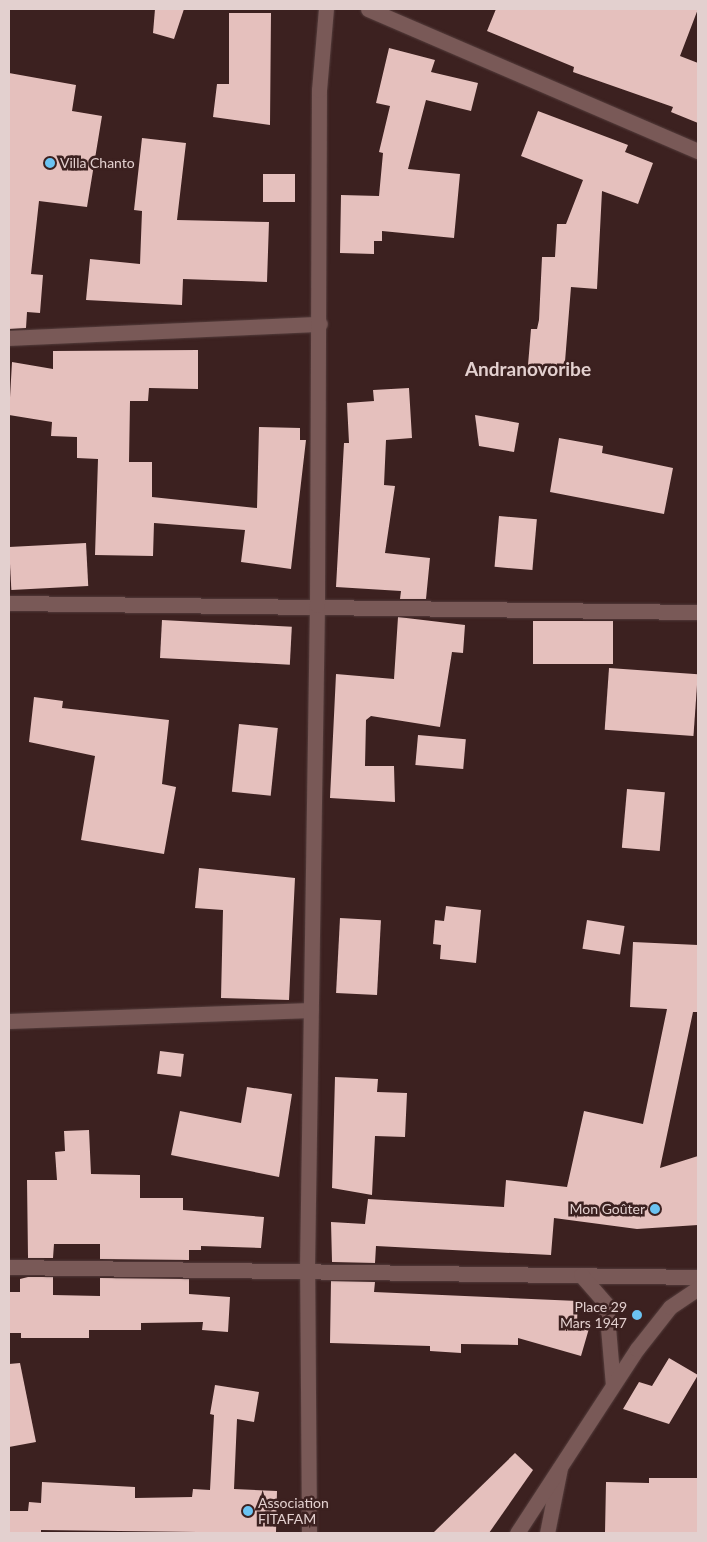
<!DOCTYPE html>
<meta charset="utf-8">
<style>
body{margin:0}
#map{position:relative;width:707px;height:1542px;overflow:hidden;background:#3c2120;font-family:Lato,sans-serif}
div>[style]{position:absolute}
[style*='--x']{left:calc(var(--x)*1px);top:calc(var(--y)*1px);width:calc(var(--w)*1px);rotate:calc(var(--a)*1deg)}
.building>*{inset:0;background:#e5c0bd;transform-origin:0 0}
.roads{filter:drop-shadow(0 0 1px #543d3c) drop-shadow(0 0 1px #543d3c)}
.minor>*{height:15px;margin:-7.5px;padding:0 7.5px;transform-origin:7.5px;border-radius:7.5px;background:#795957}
.tertiary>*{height:15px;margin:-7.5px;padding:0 7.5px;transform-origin:7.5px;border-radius:7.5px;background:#795957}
.secondary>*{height:15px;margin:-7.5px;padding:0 7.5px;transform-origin:7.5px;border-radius:7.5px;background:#795957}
.dots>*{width:14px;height:14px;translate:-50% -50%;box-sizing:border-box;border:2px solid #3c2120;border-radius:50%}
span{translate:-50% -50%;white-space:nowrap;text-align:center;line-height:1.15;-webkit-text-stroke:5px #3c2120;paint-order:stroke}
.poi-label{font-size:14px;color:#e3d0cf}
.left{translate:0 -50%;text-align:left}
.right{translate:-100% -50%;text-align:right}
.district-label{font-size:19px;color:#e3d0cf;font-weight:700}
.frame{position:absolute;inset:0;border:10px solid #e3d0cf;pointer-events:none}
</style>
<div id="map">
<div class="building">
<i style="clip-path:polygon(155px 9px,184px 9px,174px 39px,153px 33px)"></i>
<i style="clip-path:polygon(496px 9px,698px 9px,680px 56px,698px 63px,698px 123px,671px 112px,673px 107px,573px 72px,574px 67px,487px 31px)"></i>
<i style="clip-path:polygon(229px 13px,271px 13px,270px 125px,213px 117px,217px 84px,229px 84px)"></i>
<i style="clip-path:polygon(389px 48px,435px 60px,431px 72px,478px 83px,471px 111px,426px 100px,408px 169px,460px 174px,454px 238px,382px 231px,382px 241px,374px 241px,374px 254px,340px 253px,341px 195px,379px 196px,383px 153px,379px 152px,390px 106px,376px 103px)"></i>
<i style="clip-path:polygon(9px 73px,76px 85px,72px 111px,102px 116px,87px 207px,39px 201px,31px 274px,43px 275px,40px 313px,27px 312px,26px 328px,9px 329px)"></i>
<i style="clip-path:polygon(538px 111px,628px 145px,625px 152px,653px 163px,638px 204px,602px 191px,597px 289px,571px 287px,564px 374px,533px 372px,534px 365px,528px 365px,531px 329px,537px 329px,539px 320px,542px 257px,555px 257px,557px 224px,566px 224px,583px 180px,521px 156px)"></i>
<i style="clip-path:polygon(142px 138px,186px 143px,177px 220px,269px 222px,267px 282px,183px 279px,182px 305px,86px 300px,90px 259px,140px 264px,142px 211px,134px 210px)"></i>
<i style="left:295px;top:174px;width:28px;height:32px;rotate:90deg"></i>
<i style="clip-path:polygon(198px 350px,198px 389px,149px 388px,148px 401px,130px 401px,129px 462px,152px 462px,152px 497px,257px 508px,259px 427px,300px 428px,300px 440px,306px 440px,291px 569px,241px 562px,245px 530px,154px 523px,153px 556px,95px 555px,98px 459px,77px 458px,77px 437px,51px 436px,52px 422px,9px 415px,12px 362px,53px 369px,53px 351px)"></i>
<i style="clip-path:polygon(409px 388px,412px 438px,386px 440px,384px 485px,395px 486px,385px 553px,430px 558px,426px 599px,400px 599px,401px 591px,336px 587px,344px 443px,349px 443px,347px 403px,374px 401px,373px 390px)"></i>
<i style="clip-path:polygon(475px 415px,519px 423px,514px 452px,479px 446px)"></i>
<i style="clip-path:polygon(559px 438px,603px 446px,602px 453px,673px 468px,664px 514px,550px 492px)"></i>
<i style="left:499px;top:516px;width:38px;height:51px;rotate:5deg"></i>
<i style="left:86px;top:543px;width:43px;height:77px;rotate:87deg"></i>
<i style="clip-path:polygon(398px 617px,465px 625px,463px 653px,452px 652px,440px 727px,371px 716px,366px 720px,365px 766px,394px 766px,395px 802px,330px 798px,336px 674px,394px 679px)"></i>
<i style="left:162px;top:620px;width:130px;height:38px;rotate:3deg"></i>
<i style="left:533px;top:621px;width:80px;height:43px"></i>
<i style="left:609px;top:668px;width:89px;height:62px;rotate:4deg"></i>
<i style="clip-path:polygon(34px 697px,63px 701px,62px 708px,169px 720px,162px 784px,176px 787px,164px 854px,81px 840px,95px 756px,29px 742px)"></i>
<i style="left:239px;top:724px;width:39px;height:68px;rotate:6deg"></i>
<i style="left:418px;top:735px;width:48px;height:30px;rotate:5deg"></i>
<i style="left:627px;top:789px;width:38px;height:59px;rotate:5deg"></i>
<i style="clip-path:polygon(199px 868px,295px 878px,289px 1000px,221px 998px,223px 910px,195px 908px)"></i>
<i style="clip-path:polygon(446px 906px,481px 910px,476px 963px,440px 959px,441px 945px,433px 944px,435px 920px,444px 921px)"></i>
<i style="left:340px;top:918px;width:41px;height:75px;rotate:3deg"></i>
<i style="left:587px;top:920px;width:38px;height:29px;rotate:9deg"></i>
<i style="clip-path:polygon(633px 942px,698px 945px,698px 1012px,693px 1012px,660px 1168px,698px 1156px,698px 1225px,637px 1229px,554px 1218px,551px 1255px,376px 1246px,375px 1263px,332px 1262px,331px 1222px,365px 1224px,368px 1199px,504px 1207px,506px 1180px,567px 1187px,584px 1111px,643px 1124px,667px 1009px,630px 1007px)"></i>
<i style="left:160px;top:1051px;width:24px;height:23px;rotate:7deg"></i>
<i style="clip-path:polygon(335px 1077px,378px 1079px,377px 1092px,407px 1093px,405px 1137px,375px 1136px,372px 1195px,332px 1188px)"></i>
<i style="clip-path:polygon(247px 1087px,292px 1094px,279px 1177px,171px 1155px,180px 1111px,241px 1123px)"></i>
<i style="clip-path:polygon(89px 1130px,91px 1174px,140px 1175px,140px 1198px,183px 1198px,183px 1210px,264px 1217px,261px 1248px,201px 1246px,201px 1250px,189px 1250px,189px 1260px,100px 1259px,100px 1244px,54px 1244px,53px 1258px,28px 1258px,27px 1180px,57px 1180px,55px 1152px,65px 1151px,64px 1131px)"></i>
<i style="clip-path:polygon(28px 1277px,53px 1277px,53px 1295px,100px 1296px,100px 1278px,189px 1279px,189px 1294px,230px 1297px,228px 1332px,202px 1330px,203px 1322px,141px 1323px,141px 1330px,89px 1330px,89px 1338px,21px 1338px,21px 1333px,9px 1333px,9px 1292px,20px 1292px,20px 1279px)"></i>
<i style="clip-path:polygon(331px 1281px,375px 1282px,374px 1292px,578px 1301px,577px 1322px,590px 1325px,581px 1356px,518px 1338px,518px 1345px,461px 1344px,461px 1353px,430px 1351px,430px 1346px,330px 1343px)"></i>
<i style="clip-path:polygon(669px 1358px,698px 1375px,669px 1424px,623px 1409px,639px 1382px,652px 1386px)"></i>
<i style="clip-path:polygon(20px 1363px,36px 1442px,9px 1447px,9px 1364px)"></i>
<i style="clip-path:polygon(215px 1385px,259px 1392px,254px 1422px,237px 1419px,234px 1489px,277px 1491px,276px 1533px,41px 1530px,41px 1533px,9px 1533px,9px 1511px,28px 1511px,29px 1502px,41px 1503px,42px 1482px,135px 1487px,135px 1498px,192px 1497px,193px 1489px,210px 1490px,214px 1415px,210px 1414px)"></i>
<i style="clip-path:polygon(515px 1453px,533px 1470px,489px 1533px,433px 1533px)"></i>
<i style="clip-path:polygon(649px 1478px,698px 1478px,698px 1533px,605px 1533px,606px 1482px,649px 1483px)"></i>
</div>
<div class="roads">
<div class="minor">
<i style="--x:9;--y:338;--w:311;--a:-2.6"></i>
<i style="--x:9;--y:603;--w:689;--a:0.75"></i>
<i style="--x:9;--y:1021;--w:302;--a:-2.1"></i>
<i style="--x:309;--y:1533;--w:264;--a:-90.4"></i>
<i style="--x:307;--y:1269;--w:664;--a:-89.14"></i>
<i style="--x:317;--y:605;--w:515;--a:-89.78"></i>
<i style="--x:319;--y:90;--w:81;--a:-85.1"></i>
<i style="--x:547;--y:1533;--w:66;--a:-78.7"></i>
</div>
<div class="tertiary">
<i style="--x:9;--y:1267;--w:689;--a:0.83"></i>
<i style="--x:581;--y:1275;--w:38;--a:49"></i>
<i style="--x:606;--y:1304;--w:81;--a:85.1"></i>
</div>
<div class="secondary">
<i style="--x:368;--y:9;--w:359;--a:23.3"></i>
<i style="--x:517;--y:1533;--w:220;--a:-56.9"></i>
<i style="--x:637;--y:1349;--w:53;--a:-51.8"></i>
<i style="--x:670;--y:1307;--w:34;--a:-34"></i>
</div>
</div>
<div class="dots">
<i style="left:50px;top:163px;background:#6bc3f2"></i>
<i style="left:655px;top:1209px;background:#6bc3f2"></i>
<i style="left:637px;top:1315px;background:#6bc3f2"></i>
<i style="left:248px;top:1511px;background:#6bc3f2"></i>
</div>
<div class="poi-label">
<span class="left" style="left:60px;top:163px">Villa Chanto</span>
<span class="right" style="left:645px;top:1209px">Mon Goûter</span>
<span class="right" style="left:627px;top:1315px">Place 29<br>Mars 1947</span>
<span class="left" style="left:258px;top:1511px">Association<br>FITAFAM</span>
</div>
<div class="district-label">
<span style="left:528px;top:369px">Andranovoribe</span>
</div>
<div class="frame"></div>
</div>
